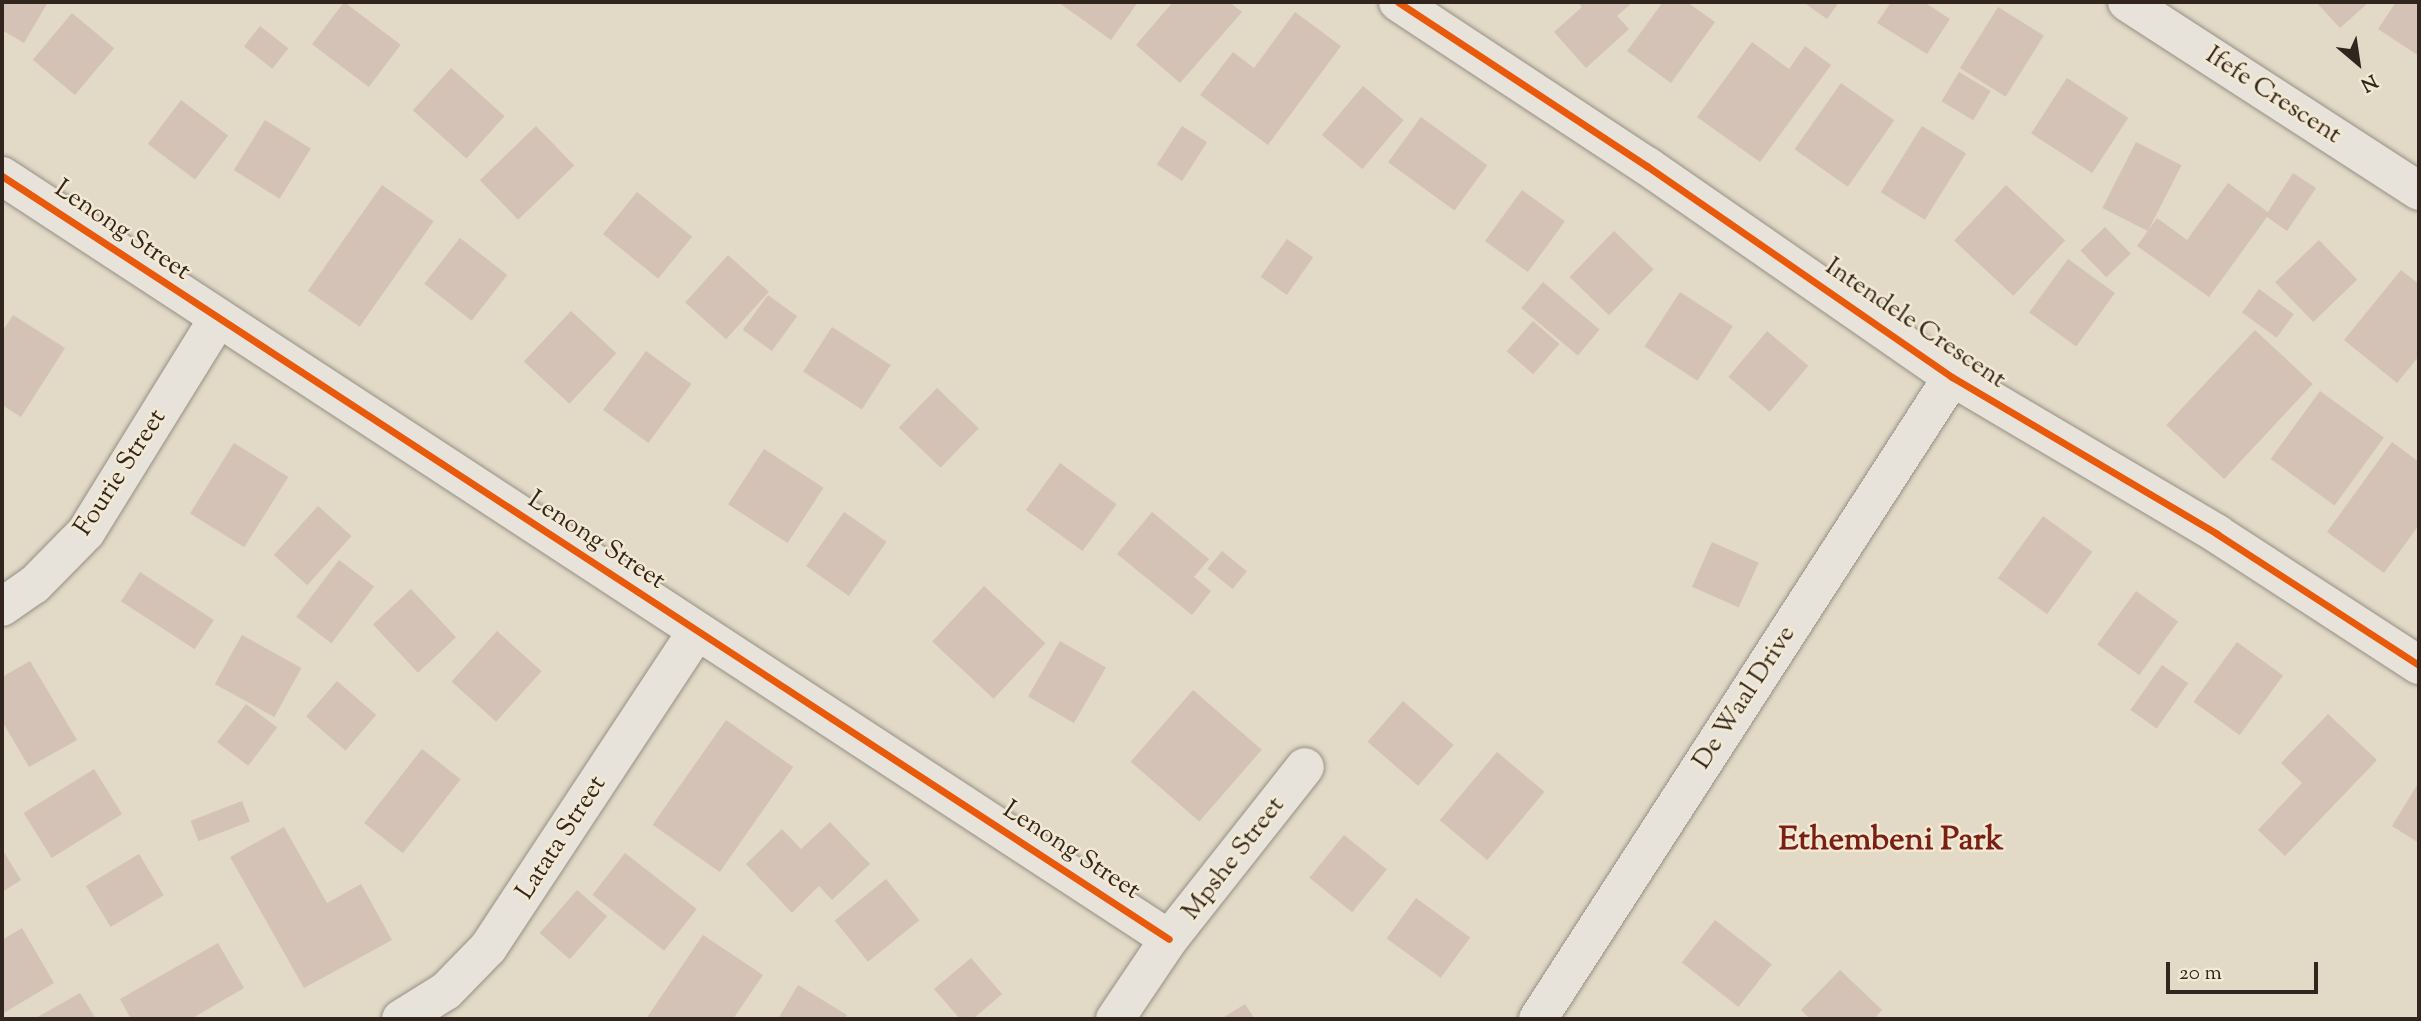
<!DOCTYPE html>
<style>
body{margin:0}
#map{position:relative;width:2421px;height:1021px;overflow:hidden;background:#e2d9c7;font-family:"Sorts Mill Goudy",serif}
div>[style]{position:absolute}
[style*='--x']{left:calc(var(--x)*1px);top:calc(var(--y)*1px);width:calc(var(--w)*1px);rotate:calc(var(--a)*1deg)}
.building>*{inset:0;background:#d4c2b6;transform-origin:0 0}
.roads{filter:drop-shadow(0 0 2px #968f84) drop-shadow(0 0 2px #968f84)}
.minor>*{height:38px;margin:-19px;padding:0 19px;transform-origin:19px;border-radius:19px;background:#e8e3da}
.cycleway>*{height:7px;margin:-3.5px;padding:0 3.5px;transform-origin:3.5px;border-radius:3.5px;background:#e8590c}
span{translate:-50% -50%;white-space:nowrap;text-align:center;line-height:1.15;-webkit-text-stroke:5px #f3e9d3;paint-order:stroke}
.street-label{font-size:26px;color:#31251d}
.district-label{font-size:33px;color:#7a1f14;font-weight:700}
.frame{position:absolute;inset:0;border:4px solid #31251d;pointer-events:none}
.north{position:absolute;left:2323px;top:28px;width:70px;height:70px;-webkit-text-stroke:5px #f3e9d3;paint-order:stroke;rotate:151deg;font-size:19px;font-weight:700;line-height:28px;text-align:center;color:#31251d}
.north::after{content:'';display:block;margin:auto;width:24px;height:32px;background:#31251d;clip-path:polygon(50% 0,100% 100%,50% 72%,0 100%)}
.scale{position:absolute;left:2166px;top:962px;width:152px;height:32px;box-sizing:border-box;border:4px solid #31251d;border-top:0;padding-left:9px;font-size:21px;line-height:24px;white-space:nowrap;color:#31251d;-webkit-text-stroke:5px #f3e9d3;paint-order:stroke}
</style>
<div id="map">
<div class="building">
<i style="clip-path:polygon(2px 2px,48px 2px,24px 43px,2px 30px)"></i>
<i style="left:344px;top:2px;width:71px;height:53px;rotate:37deg"></i>
<i style="clip-path:polygon(1058px 2px,1138px 2px,1111px 40px)"></i>
<i style="clip-path:polygon(1173px 2px,1229px 2px,1242px 12px,1180px 83px,1136px 45px)"></i>
<i style="clip-path:polygon(1577px 2px,1633px 2px,1617px 16px,1629px 29px,1586px 68px,1554px 32px,1582px 7px)"></i>
<i style="clip-path:polygon(1663px 2px,1687px 2px,1715px 22px,1671px 83px,1627px 51px)"></i>
<i style="clip-path:polygon(1803px 2px,1839px 2px,1827px 19px)"></i>
<i style="clip-path:polygon(1891px 2px,1924px 2px,1950px 19px,1927px 54px,1877px 23px)"></i>
<i style="clip-path:polygon(2316px 2px,2369px 2px,2340px 28px)"></i>
<i style="clip-path:polygon(2396px 2px,2419px 2px,2419px 56px,2378px 29px)"></i>
<i style="left:1998px;top:7px;width:54px;height:72px;rotate:32deg"></i>
<i style="clip-path:polygon(1295px 12px,1341px 46px,1268px 145px,1200px 95px,1233px 52px,1254px 68px)"></i>
<i style="left:72px;top:13px;width:55px;height:61px;rotate:40deg"></i>
<i style="left:260px;top:26px;width:36px;height:26px;rotate:38deg"></i>
<i style="clip-path:polygon(1752px 42px,1789px 69px,1805px 46px,1831px 65px,1760px 162px,1697px 117px)"></i>
<i style="left:451px;top:68px;width:72px;height:57px;rotate:42deg"></i>
<i style="left:1959px;top:72px;width:37px;height:34px;rotate:31deg"></i>
<i style="left:2067px;top:78px;width:73px;height:66px;rotate:33deg"></i>
<i style="left:1841px;top:83px;width:65px;height:81px;rotate:35deg"></i>
<i style="left:1363px;top:86px;width:53px;height:64px;rotate:40deg"></i>
<i style="left:181px;top:100px;width:59px;height:55px;rotate:37deg"></i>
<i style="left:1421px;top:117px;width:82px;height:56px;rotate:36deg"></i>
<i style="left:265px;top:120px;width:54px;height:59px;rotate:32deg"></i>
<i style="left:536px;top:126px;width:55px;height:78px;rotate:46deg"></i>
<i style="left:1182px;top:126px;width:30px;height:46px;rotate:33deg"></i>
<i style="left:1922px;top:126px;width:52px;height:78px;rotate:32deg"></i>
<i style="left:2136px;top:142px;width:51px;height:74px;rotate:27deg"></i>
<i style="clip-path:polygon(2293px 173px,2316px 188px,2287px 231px,2267px 217px,2209px 297px,2137px 246px,2157px 218px,2187px 240px,2228px 183px,2268px 212px)"></i>
<i style="left:382px;top:185px;width:63px;height:129px;rotate:35deg"></i>
<i style="left:2006px;top:185px;width:81px;height:76px;rotate:43deg"></i>
<i style="left:1522px;top:190px;width:53px;height:63px;rotate:36deg"></i>
<i style="left:637px;top:192px;width:71px;height:54px;rotate:39deg"></i>
<i style="left:2105px;top:227px;width:37px;height:34px;rotate:46deg"></i>
<i style="left:1614px;top:231px;width:55px;height:64px;rotate:44deg"></i>
<i style="left:460px;top:238px;width:60px;height:58px;rotate:38deg"></i>
<i style="left:1287px;top:239px;width:32px;height:46px;rotate:35deg"></i>
<i style="left:2319px;top:240px;width:55px;height:61px;rotate:46deg"></i>
<i style="left:728px;top:255px;width:55px;height:64px;rotate:42deg"></i>
<i style="left:2068px;top:259px;width:58px;height:66px;rotate:36deg"></i>
<i style="clip-path:polygon(2401px 270px,2419px 284px,2419px 356px,2397px 383px,2344px 340px)"></i>
<i style="left:1543px;top:282px;width:74px;height:34px;rotate:40deg"></i>
<i style="left:2259px;top:289px;width:43px;height:29px;rotate:36deg"></i>
<i style="left:1680px;top:292px;width:63px;height:65px;rotate:33deg"></i>
<i style="left:768px;top:295px;width:36px;height:43px;rotate:36deg"></i>
<i style="left:571px;top:311px;width:62px;height:69px;rotate:43deg"></i>
<i style="clip-path:polygon(13px 315px,65px 348px,21px 417px,2px 405px,2px 332px)"></i>
<i style="left:1533px;top:321px;width:35px;height:40px;rotate:41deg"></i>
<i style="left:832px;top:327px;width:70px;height:53px;rotate:33deg"></i>
<i style="left:2255px;top:330px;width:79px;height:130px;rotate:43deg"></i>
<i style="left:1767px;top:331px;width:54px;height:60px;rotate:40deg"></i>
<i style="left:646px;top:351px;width:56px;height:73px;rotate:36deg"></i>
<i style="left:937px;top:388px;width:58px;height:55px;rotate:44deg"></i>
<i style="left:2320px;top:391px;width:79px;height:84px;rotate:36deg"></i>
<i style="clip-path:polygon(2392px 442px,2419px 462px,2419px 525px,2384px 573px,2327px 532px)"></i>
<i style="left:234px;top:443px;width:64px;height:83px;rotate:32deg"></i>
<i style="left:764px;top:449px;width:71px;height:66px;rotate:33deg"></i>
<i style="left:1060px;top:463px;width:70px;height:58px;rotate:36deg"></i>
<i style="left:318px;top:506px;width:45px;height:66px;rotate:42deg"></i>
<i style="left:844px;top:512px;width:52px;height:66px;rotate:35deg"></i>
<i style="clip-path:polygon(1152px 512px,1209px 559px,1194px 577px,1211px 591px,1192px 615px,1117px 554px)"></i>
<i style="left:2043px;top:516px;width:61px;height:77px;rotate:36deg"></i>
<i style="left:1712px;top:542px;width:51px;height:49px;rotate:24deg"></i>
<i style="left:1222px;top:551px;width:32px;height:23px;rotate:39deg"></i>
<i style="left:339px;top:560px;width:44px;height:71px;rotate:37deg"></i>
<i style="left:140px;top:572px;width:88px;height:35px;rotate:33deg"></i>
<i style="left:984px;top:586px;width:84px;height:76px;rotate:43deg"></i>
<i style="left:411px;top:589px;width:66px;height:52px;rotate:47deg"></i>
<i style="left:2136px;top:591px;width:52px;height:66px;rotate:36deg"></i>
<i style="left:497px;top:631px;width:60px;height:68px;rotate:42deg"></i>
<i style="left:242px;top:635px;width:68px;height:56px;rotate:29deg"></i>
<i style="left:1060px;top:641px;width:53px;height:64px;rotate:30deg"></i>
<i style="left:2237px;top:642px;width:57px;height:74px;rotate:36deg"></i>
<i style="clip-path:polygon(30px 661px,77px 740px,29px 767px,2px 721px,2px 677px)"></i>
<i style="left:2162px;top:665px;width:32px;height:55px;rotate:35deg"></i>
<i style="left:337px;top:681px;width:52px;height:47px;rotate:41deg"></i>
<i style="left:1193px;top:690px;width:91px;height:95px;rotate:41deg"></i>
<i style="left:1403px;top:701px;width:67px;height:54px;rotate:41deg"></i>
<i style="left:246px;top:704px;width:39px;height:48px;rotate:37deg"></i>
<i style="clip-path:polygon(2328px 714px,2377px 760px,2285px 856px,2258px 830px,2302px 783px,2281px 763px)"></i>
<i style="left:726px;top:720px;width:82px;height:128px;rotate:35deg"></i>
<i style="left:422px;top:749px;width:49px;height:94px;rotate:38deg"></i>
<i style="left:1497px;top:752px;width:62px;height:89px;rotate:40deg"></i>
<i style="left:94px;top:769px;width:53px;height:83px;rotate:58deg"></i>
<i style="clip-path:polygon(2419px 782px,2419px 843px,2392px 826px)"></i>
<i style="left:242px;top:801px;width:22px;height:55px;rotate:69deg"></i>
<i style="clip-path:polygon(830px 822px,870px 864px,832px 900px,819px 886px,792px 913px,746px 864px,782px 829px,801px 849px)"></i>
<i style="clip-path:polygon(284px 827px,327px 903px,361px 884px,392px 940px,304px 988px,230px 857px)"></i>
<i style="left:1344px;top:835px;width:55px;height:55px;rotate:39deg"></i>
<i style="clip-path:polygon(2px 849px,21px 880px,2px 892px)"></i>
<i style="left:625px;top:853px;width:91px;height:53px;rotate:38deg"></i>
<i style="left:139px;top:854px;width:48px;height:62px;rotate:59deg"></i>
<i style="left:886px;top:879px;width:53px;height:66px;rotate:51deg"></i>
<i style="left:577px;top:890px;width:40px;height:57px;rotate:41deg"></i>
<i style="left:1416px;top:898px;width:67px;height:50px;rotate:36deg"></i>
<i style="left:1715px;top:920px;width:72px;height:54px;rotate:38deg"></i>
<i style="clip-path:polygon(22px 928px,54px 983px,2px 1014px,2px 940px)"></i>
<i style="clip-path:polygon(703px 935px,763px 975px,733px 1019px,646px 1019px)"></i>
<i style="clip-path:polygon(218px 943px,244px 988px,191px 1019px,131px 1019px,120px 999px)"></i>
<i style="clip-path:polygon(971px 958px,1002px 994px,973px 1019px,960px 1019px,934px 989px)"></i>
<i style="clip-path:polygon(1840px 970px,1882px 1010px,1874px 1019px,1810px 1019px,1801px 1010px)"></i>
<i style="clip-path:polygon(798px 985px,847px 1015px,844px 1019px,778px 1019px)"></i>
<i style="clip-path:polygon(80px 993px,96px 1019px,34px 1019px)"></i>
<i style="clip-path:polygon(1245px 1004px,1255px 1019px,1221px 1019px)"></i>
</div>
<div class="roads">
<div class="minor">
<i style="--x:1398;--y:2;--w:298;--a:33.4"></i>
<i style="--x:1647;--y:166;--w:371;--a:34.7"></i>
<i style="--x:1952;--y:377;--w:308;--a:30.6"></i>
<i style="--x:2217;--y:534;--w:241;--a:33"></i>
<i style="--x:2127;--y:2;--w:348;--a:32.9"></i>
<i style="--x:2;--y:176;--w:1394;--a:33.18"></i>
<i style="--x:2;--y:607;--w:39;--a:-35"></i>
<i style="--x:34;--y:585;--w:74;--a:-45.5"></i>
<i style="--x:86;--y:532;--w:249;--a:-58.3"></i>
<i style="--x:401;--y:1019;--w:53;--a:-31.9"></i>
<i style="--x:446;--y:991;--w:60;--a:-45.7"></i>
<i style="--x:488;--y:948;--w:378;--a:-56.6"></i>
<i style="--x:1115;--y:1019;--w:97;--a:-56"></i>
<i style="--x:1169;--y:939;--w:219;--a:-51.7"></i>
<i style="--x:1538;--y:1019;--w:764;--a:-57.18"></i>
</div>
</div>
<div class="cycleway">
<i style="--x:1398;--y:2;--w:298;--a:33.4"></i>
<i style="--x:1647;--y:166;--w:371;--a:34.7"></i>
<i style="--x:1952;--y:377;--w:308;--a:30.6"></i>
<i style="--x:2217;--y:534;--w:241;--a:33"></i>
<i style="--x:2;--y:176;--w:1394;--a:33.18"></i>
</div>
<div class="street-label">
<span style="left:2273px;top:96px;rotate:33deg">Ifefe Crescent</span>
<span style="left:122px;top:231px;rotate:34deg">Lenong Street</span>
<span style="left:1915px;top:324px;rotate:34deg">Intendele Crescent</span>
<span style="left:121px;top:473px;rotate:-57deg">Fourie Street</span>
<span style="left:596px;top:541px;rotate:33deg">Lenong Street</span>
<span style="left:1745px;top:698px;rotate:-57deg">De Waal Drive</span>
<span style="left:562px;top:838px;rotate:-57deg">Latata Street</span>
<span style="left:1071px;top:851px;rotate:33deg">Lenong Street</span>
<span style="left:1234px;top:859px;rotate:-52deg">Mpshe Street</span>
</div>
<div class="district-label">
<span style="left:1891px;top:842px">Ethembeni Park</span>
</div>
<div class="frame"></div>
<div class="north">N</div>
<div class="scale">20 m</div>
</div>
